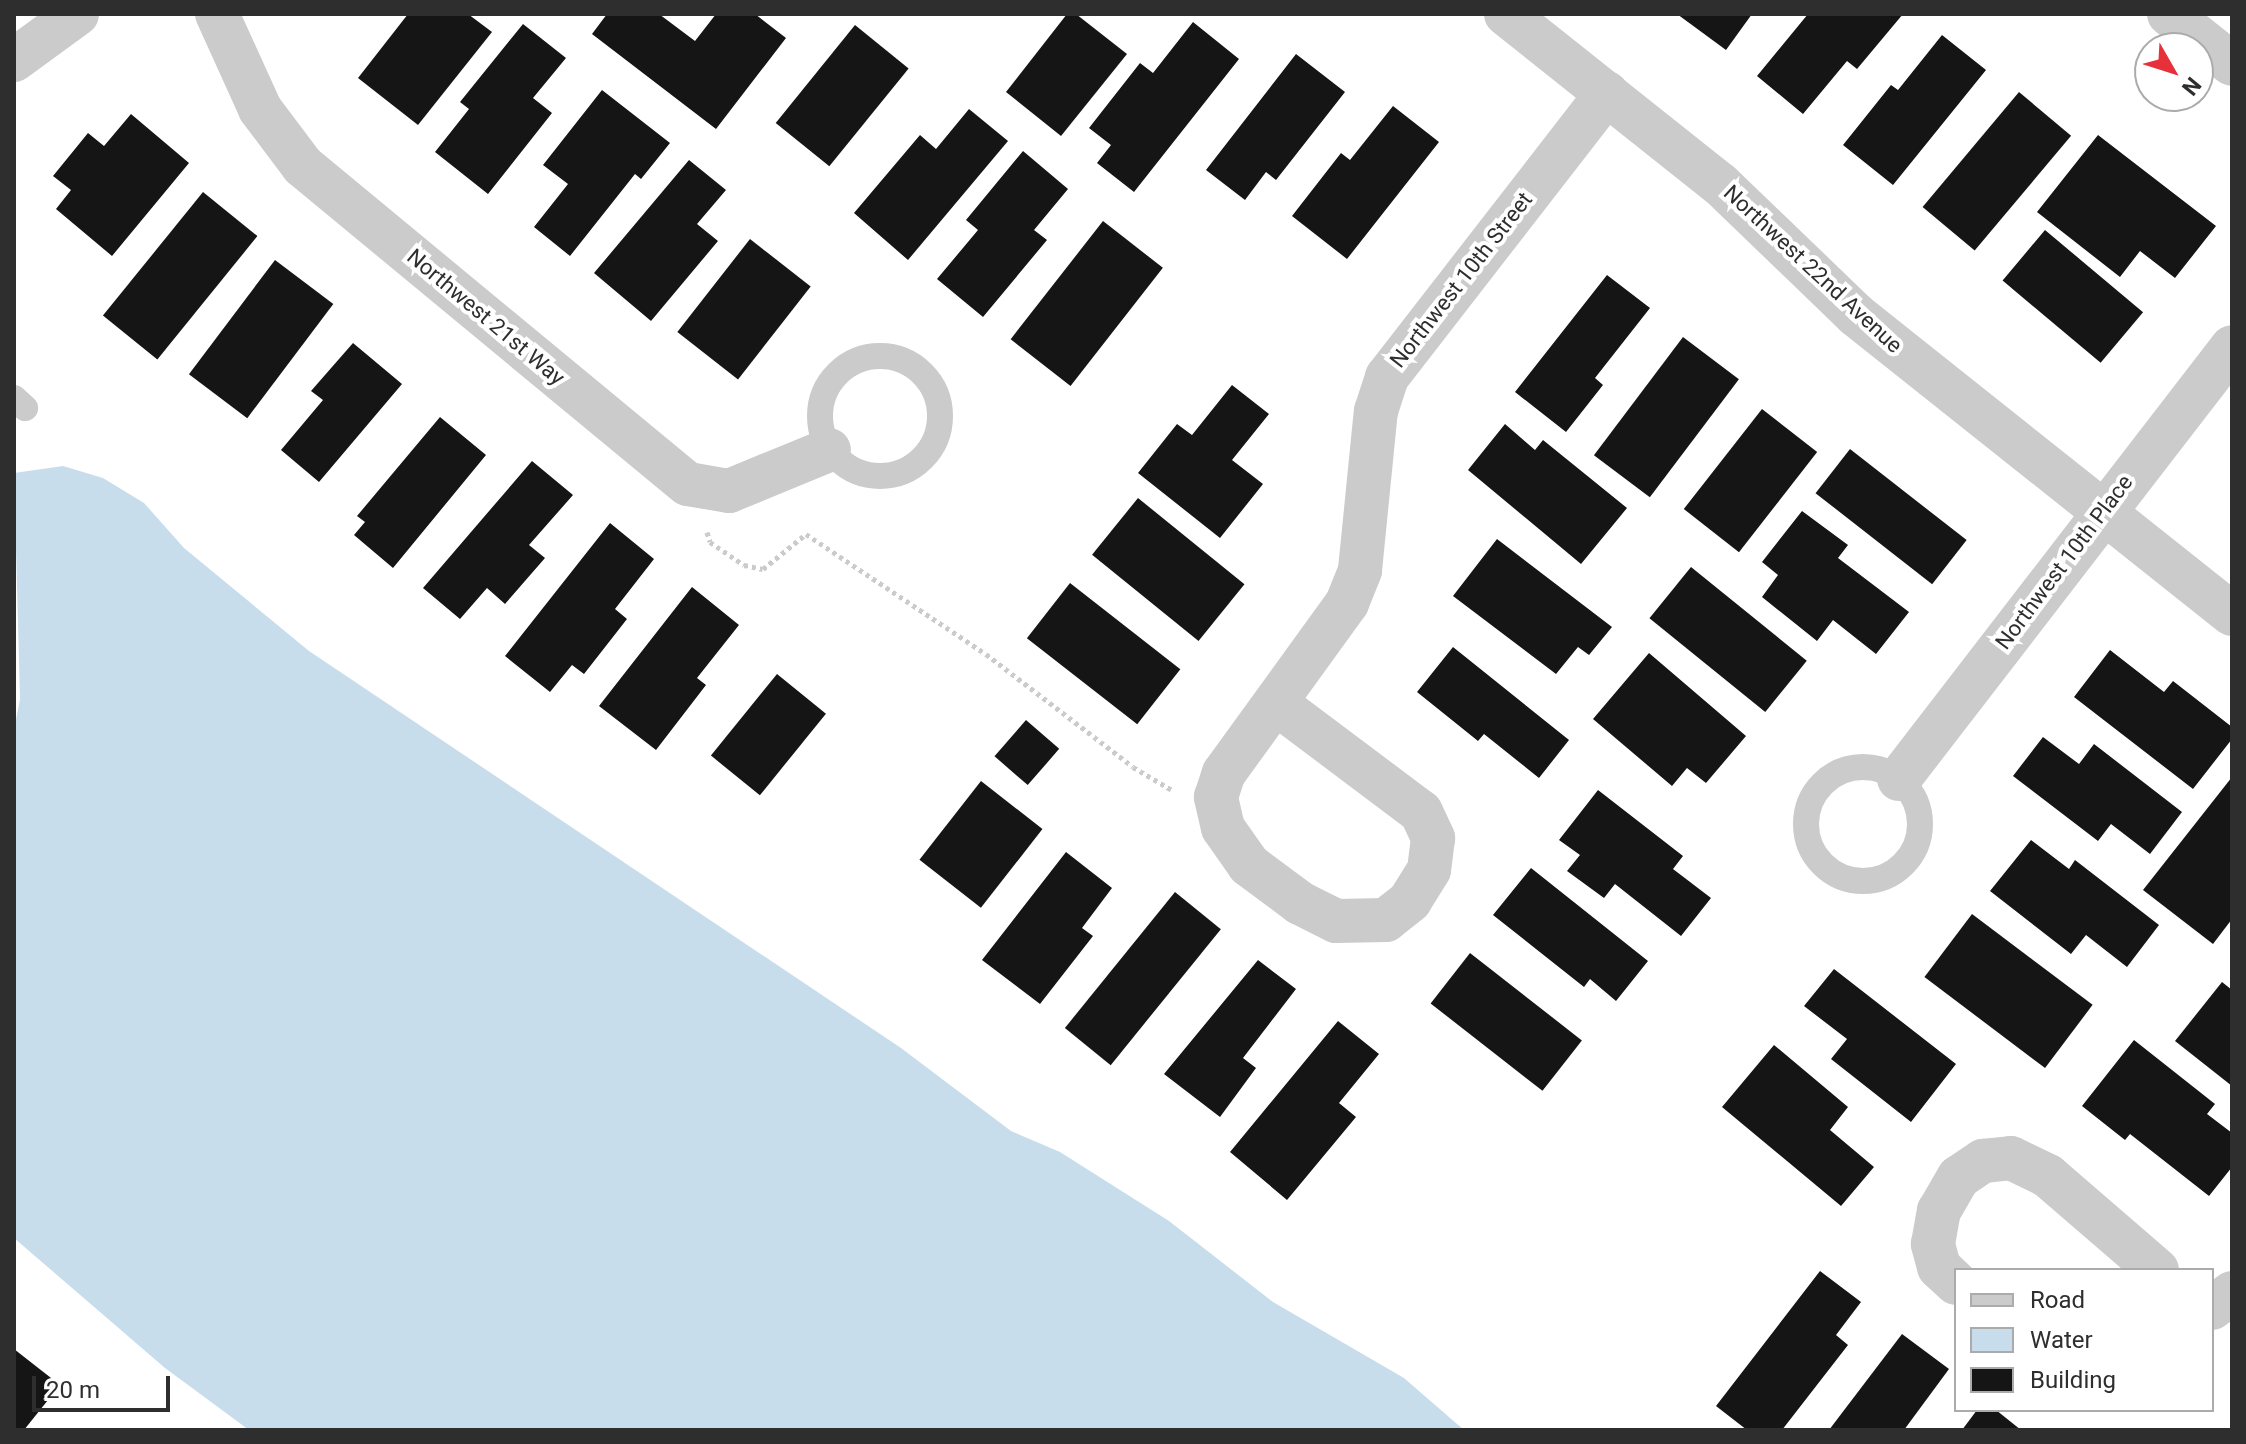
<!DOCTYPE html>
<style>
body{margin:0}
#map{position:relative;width:2246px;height:1444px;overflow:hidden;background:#fff;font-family:Roboto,sans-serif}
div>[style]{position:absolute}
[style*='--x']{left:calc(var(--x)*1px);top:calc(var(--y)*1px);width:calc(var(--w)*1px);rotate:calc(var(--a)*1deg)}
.water>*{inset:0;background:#c8ddec}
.building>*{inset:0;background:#151515;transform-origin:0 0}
.path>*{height:5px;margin-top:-2.5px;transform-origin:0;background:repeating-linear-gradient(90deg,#cbcbcb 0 4px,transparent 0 8px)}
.lane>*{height:26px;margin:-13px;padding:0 13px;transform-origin:13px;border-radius:13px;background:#cbcbcb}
.lane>.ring{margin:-13px;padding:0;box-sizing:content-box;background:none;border:26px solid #cbcbcb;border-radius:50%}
.street>*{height:44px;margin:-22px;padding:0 22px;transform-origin:22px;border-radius:22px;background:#cbcbcb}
span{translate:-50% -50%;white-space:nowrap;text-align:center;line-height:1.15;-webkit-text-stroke:8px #fff;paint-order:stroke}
.street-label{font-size:22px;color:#2e2e2e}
.frame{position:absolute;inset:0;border:16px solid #2e2e2e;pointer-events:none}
.legend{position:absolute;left:1954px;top:1268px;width:260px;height:144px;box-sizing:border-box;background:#fff;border:2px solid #ababab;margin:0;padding:10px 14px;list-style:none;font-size:24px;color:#2e2e2e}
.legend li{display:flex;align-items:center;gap:16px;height:40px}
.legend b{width:40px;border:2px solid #ababab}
.north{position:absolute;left:2134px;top:32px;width:80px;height:80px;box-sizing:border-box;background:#fff;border:2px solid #ababab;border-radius:50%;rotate:129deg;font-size:22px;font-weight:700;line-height:32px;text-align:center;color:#2e2e2e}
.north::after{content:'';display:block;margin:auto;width:28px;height:36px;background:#e6303a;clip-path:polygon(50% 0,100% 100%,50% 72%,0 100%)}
.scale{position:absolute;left:32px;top:1376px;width:138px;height:36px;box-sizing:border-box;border:4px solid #2e2e2e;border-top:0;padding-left:10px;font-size:24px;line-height:28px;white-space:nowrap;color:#2e2e2e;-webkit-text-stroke:6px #fff;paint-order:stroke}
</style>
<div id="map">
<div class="water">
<i style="clip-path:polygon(63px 466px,103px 478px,144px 503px,184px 548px,309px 651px,901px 1048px,1011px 1131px,1060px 1152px,1169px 1221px,1273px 1302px,1404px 1378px,1464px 1430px,249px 1430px,165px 1368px,14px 1238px,14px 730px,20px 699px,14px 473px)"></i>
</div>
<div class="building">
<i style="clip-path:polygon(408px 14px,468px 14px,492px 32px,418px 125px,358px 78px)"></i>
<i style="clip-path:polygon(607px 14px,659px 14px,695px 41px,716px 14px,755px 14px,786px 38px,716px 129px,592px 34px)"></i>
<i style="clip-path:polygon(1067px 14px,1076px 14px,1127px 54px,1061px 136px,1006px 92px)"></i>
<i style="clip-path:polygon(1677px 14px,1752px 14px,1726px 50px)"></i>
<i style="clip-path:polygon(1808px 14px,1903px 14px,1857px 69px,1847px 61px,1803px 114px,1757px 76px)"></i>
<i style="clip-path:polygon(1193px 22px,1239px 59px,1134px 192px,1097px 163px,1111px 145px,1089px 128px,1140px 63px,1153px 73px)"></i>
<i style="clip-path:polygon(523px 24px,566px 58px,533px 98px,552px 113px,488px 194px,435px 152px,469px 109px,460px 102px)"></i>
<i style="left:855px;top:25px;width:69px;height:126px;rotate:39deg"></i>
<i style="clip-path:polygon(1942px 35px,1986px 70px,1893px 185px,1843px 145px,1891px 85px,1898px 90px)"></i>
<i style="clip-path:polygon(1296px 54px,1345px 92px,1276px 180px,1266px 172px,1245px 200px,1206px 170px)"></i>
<i style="clip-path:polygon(602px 90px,670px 143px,641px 179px,635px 174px,570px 256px,534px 227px,568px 184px,543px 165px)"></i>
<i style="left:2019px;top:92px;width:68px;height:150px;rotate:40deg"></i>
<i style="clip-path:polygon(1393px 106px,1439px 142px,1347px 259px,1292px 216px,1341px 153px,1350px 160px)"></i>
<i style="clip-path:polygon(969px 109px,1008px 141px,908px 260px,854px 213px,920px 135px,936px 149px)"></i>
<i style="clip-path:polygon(131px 114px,189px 163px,112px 256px,56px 209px,71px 190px,53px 176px,88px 133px,104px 146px)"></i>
<i style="clip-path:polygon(2098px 135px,2216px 226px,2175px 278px,2140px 251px,2120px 277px,2037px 212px)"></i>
<i style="clip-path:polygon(1023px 151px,1068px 189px,1034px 230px,1047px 240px,983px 317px,937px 279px,978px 230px,966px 220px)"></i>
<i style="clip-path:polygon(689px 160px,726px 190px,697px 224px,718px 241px,651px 321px,594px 273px)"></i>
<i style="left:203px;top:192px;width:70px;height:159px;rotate:39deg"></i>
<i style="left:1103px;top:221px;width:76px;height:150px;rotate:38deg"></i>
<i style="left:2045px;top:230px;width:128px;height:66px;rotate:40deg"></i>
<i style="left:750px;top:239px;width:77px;height:118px;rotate:38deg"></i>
<i style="left:275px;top:260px;width:73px;height:143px;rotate:37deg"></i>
<i style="clip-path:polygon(1607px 275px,1650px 308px,1595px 378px,1603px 385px,1566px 432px,1515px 392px)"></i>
<i style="left:1683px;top:337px;width:70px;height:148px;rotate:37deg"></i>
<i style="clip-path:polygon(353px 343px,402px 384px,319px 482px,281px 450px,323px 400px,311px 391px)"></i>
<i style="clip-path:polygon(1232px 385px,1269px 414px,1232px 460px,1263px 484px,1220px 538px,1138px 473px,1177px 424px,1192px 435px)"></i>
<i style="left:1762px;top:409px;width:70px;height:127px;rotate:38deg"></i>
<i style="clip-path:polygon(440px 417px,486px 455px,393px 568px,354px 535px,365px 522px,357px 516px)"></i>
<i style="clip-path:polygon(1505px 424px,1535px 450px,1543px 440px,1627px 508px,1581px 564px,1468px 470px)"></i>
<i style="left:1850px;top:449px;width:148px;height:56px;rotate:38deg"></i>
<i style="clip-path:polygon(532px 461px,573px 495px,529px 545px,545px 558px,505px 604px,487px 588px,460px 619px,423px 588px)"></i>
<i style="left:1138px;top:498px;width:137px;height:73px;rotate:39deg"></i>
<i style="clip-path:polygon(1802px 511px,1848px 545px,1838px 558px,1909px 612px,1876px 654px,1833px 620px,1817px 641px,1762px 597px,1778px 575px,1762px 562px)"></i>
<i style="clip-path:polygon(610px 523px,654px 559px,615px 609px,627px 619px,584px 674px,572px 665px,550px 692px,505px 656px)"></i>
<i style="clip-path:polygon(1497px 539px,1612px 627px,1589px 655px,1578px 647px,1556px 674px,1453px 596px)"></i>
<i style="left:1691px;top:567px;width:149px;height:66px;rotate:39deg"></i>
<i style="left:1070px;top:583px;width:140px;height:70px;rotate:38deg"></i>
<i style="clip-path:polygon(692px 587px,739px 625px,697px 678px,706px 685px,656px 750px,599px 706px)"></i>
<i style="clip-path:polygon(1453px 647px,1569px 740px,1539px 778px,1484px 734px,1478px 741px,1417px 692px)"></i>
<i style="clip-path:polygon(2110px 650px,2164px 692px,2173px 681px,2232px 727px,2232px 739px,2193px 789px,2074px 697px)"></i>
<i style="clip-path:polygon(1649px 653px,1746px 736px,1706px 783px,1687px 768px,1672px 786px,1593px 719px)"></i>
<i style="left:777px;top:674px;width:63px;height:105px;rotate:39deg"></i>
<i style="left:1026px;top:720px;width:44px;height:48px;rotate:41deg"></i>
<i style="clip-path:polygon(2043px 737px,2079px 764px,2094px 744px,2182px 812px,2150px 854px,2111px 824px,2098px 841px,2013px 776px)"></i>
<i style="clip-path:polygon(2232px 777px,2232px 919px,2213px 944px,2143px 890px)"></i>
<i style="left:981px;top:781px;width:78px;height:100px;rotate:38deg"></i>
<i style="clip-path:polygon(1598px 790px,1683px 856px,1673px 869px,1711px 898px,1681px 936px,1615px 884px,1604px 898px,1567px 871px,1580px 855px,1559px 840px)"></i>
<i style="clip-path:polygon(2031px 840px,2069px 869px,2075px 860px,2159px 925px,2127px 967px,2086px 935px,2071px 954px,1990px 891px)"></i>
<i style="clip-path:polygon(1066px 852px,1112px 888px,1082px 928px,1093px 936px,1040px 1004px,982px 960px)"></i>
<i style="clip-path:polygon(1531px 868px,1648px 961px,1616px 1001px,1590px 979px,1584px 987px,1493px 915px)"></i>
<i style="left:1175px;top:892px;width:59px;height:175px;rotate:39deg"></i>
<i style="left:1972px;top:914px;width:151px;height:79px;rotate:37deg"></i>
<i style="left:1470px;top:953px;width:142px;height:64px;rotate:38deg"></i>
<i style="clip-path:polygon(1258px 960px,1296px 989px,1243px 1058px,1256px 1068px,1220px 1117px,1164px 1074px)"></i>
<i style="clip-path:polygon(1834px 969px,1956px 1064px,1911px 1122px,1831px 1059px,1847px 1039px,1804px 1006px)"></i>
<i style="clip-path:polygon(2222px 982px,2232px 990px,2232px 1086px,2175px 1041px)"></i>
<i style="clip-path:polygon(1338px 1021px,1379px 1054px,1339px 1103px,1356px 1117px,1287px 1200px,1230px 1152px)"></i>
<i style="clip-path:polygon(2134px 1040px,2215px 1104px,2207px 1114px,2232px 1133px,2232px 1167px,2209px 1196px,2130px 1134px,2125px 1140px,2082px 1106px)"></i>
<i style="clip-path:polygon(1774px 1045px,1848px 1107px,1830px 1130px,1874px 1167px,1841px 1206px,1722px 1107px)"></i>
<i style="clip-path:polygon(1820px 1271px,1861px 1302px,1836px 1335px,1848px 1345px,1782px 1430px,1747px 1430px,1716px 1406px)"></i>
<i style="clip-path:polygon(1902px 1334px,1949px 1369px,1904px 1430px,1829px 1430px)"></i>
<i style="clip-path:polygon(14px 1349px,60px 1385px,24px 1430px,14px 1430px)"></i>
<i style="clip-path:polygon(1977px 1410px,1996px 1410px,2021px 1430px,1962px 1430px)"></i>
</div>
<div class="path">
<i style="--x:707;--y:532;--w:10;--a:73"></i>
<i style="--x:710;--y:542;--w:41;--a:34.1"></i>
<i style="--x:744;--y:565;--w:19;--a:12"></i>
<i style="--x:763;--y:569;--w:55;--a:-39.1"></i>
<i style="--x:806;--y:534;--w:216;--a:33.7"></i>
<i style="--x:986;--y:654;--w:185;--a:37.5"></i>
<i style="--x:1133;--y:767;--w:45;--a:30.5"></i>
</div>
<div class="lane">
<i class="ring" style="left:820px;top:356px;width:94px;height:94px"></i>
<i style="--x:14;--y:398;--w:15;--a:42"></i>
<i class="ring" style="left:1806px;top:767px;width:88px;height:88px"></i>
</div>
<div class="street">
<i style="--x:217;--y:14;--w:104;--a:65.6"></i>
<i style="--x:260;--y:109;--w:71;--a:53"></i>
<i style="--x:303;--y:166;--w:499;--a:39.6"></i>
<i style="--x:688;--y:484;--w:42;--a:9.7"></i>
<i style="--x:729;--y:491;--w:108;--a:-22.3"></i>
<i style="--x:1506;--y:14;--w:273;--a:38.5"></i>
<i style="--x:1720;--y:184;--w:189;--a:43.9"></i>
<i style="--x:1856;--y:315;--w:480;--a:38.5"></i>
<i style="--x:2169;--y:14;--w:80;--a:38.4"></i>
<i style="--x:14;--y:60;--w:78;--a:-36.1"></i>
<i style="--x:1277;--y:704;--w:180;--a:36.9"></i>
<i style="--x:1421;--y:812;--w:29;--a:65"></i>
<i style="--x:1433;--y:838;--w:32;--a:97"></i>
<i style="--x:1429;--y:870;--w:36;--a:122"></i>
<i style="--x:1410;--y:901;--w:31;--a:142"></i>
<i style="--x:1386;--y:920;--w:50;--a:178.9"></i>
<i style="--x:1336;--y:921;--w:40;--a:-153.4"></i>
<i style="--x:1300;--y:903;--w:64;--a:-143.3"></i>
<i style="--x:1249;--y:865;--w:45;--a:-125.1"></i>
<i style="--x:1223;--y:828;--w:32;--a:-103"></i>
<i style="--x:1216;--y:797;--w:25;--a:-72"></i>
<i style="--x:1224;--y:773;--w:210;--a:-54.1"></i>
<i style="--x:1347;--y:603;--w:35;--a:-68"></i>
<i style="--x:1360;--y:570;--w:160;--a:-84.3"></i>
<i style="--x:1376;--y:411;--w:36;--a:-72"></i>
<i style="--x:1387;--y:377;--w:359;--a:-52.2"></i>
<i style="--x:1899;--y:779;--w:545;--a:-52.37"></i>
<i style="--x:1956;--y:1283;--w:23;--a:-137"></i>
<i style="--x:1939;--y:1267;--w:24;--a:-105"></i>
<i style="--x:1933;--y:1244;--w:34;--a:-80"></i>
<i style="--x:1939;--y:1211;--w:39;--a:-60"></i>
<i style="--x:1959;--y:1177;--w:29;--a:-34"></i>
<i style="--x:1983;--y:1161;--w:28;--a:-6"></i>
<i style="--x:2011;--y:1158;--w:41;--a:25.9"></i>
<i style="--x:2048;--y:1176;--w:144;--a:40.8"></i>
<i style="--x:2212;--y:1308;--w:25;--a:-37"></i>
</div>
<div class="street-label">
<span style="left:1813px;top:269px;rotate:43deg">Northwest 22nd Avenue</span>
<span style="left:1461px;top:280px;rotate:-52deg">Northwest 10th Street</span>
<span style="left:486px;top:317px;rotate:40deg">Northwest 21st Way</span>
<span style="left:2064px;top:562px;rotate:-53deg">Northwest 10th Place</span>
</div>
<div class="frame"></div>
<ul class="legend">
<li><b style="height:10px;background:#cbcbcb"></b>Road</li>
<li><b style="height:22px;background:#c8ddec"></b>Water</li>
<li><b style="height:22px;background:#151515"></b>Building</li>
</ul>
<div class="north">N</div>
<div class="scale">20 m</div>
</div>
